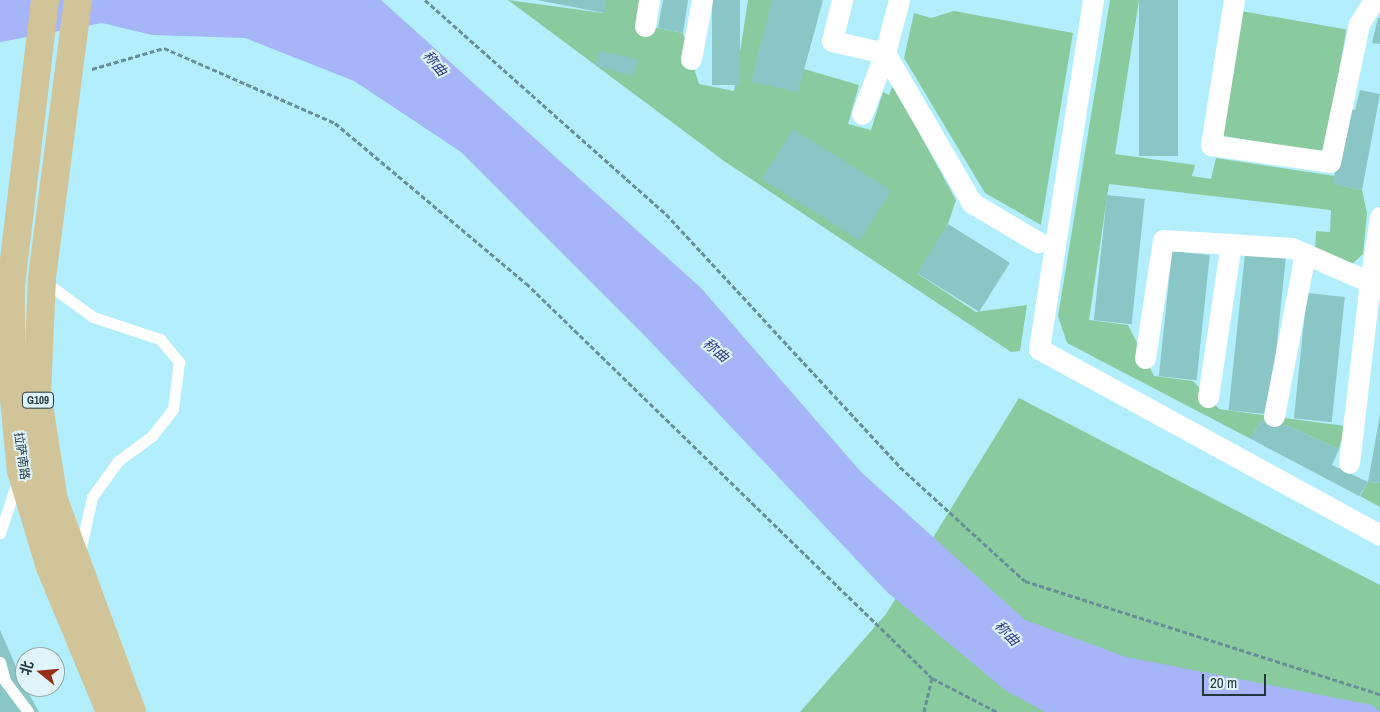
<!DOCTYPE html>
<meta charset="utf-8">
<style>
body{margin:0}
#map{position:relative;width:1380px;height:712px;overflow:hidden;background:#b3eefc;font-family:"Archivo Narrow","Noto Sans SC",sans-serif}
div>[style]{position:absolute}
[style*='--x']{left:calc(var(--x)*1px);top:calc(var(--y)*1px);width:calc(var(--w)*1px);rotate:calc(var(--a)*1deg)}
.green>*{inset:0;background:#89cb9f;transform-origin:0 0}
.water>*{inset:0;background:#a5b5f8}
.building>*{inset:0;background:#89c6c5;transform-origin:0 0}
.path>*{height:3px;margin-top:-1.5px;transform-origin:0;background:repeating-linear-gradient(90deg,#668f98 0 5px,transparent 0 7.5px)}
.lane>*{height:11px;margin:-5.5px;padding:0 5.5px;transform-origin:5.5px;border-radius:5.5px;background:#fff}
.street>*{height:21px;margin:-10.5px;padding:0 10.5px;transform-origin:10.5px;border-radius:10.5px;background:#fff}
.primary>*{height:28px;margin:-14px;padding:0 14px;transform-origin:14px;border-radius:14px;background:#d0c498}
span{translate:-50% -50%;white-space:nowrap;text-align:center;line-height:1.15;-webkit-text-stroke:4px #def4fa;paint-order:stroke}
.shield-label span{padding:1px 4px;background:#def4fa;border:1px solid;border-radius:4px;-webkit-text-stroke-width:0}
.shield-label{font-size:11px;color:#20383d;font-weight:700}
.street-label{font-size:12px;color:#20383d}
.water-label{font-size:14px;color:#303885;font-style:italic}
.north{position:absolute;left:15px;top:647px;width:50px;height:50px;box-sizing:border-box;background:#def4fa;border:1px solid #92a9ae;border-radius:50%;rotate:287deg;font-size:14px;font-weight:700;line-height:20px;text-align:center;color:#20383d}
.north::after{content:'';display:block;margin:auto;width:18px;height:22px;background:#972f17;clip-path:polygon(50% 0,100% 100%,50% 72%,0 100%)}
.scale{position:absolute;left:1202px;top:674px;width:64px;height:22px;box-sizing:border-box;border:2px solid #20383d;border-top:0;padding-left:6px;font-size:15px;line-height:18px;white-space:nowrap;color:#20383d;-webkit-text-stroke:4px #def4fa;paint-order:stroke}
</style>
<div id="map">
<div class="green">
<i style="clip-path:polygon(508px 0,603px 13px,606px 0,641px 0,637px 24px,683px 33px,699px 84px,734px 91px,748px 0,772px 0,804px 69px,859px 85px,848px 124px,871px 130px,883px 92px,889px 95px,893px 85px,956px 200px,948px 224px,918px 274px,976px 312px,1027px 305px,1020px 351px,1011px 352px,724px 161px)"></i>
<i style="clip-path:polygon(1110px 0,1139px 0,1115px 154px,1195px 165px,1192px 176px,1211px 179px,1216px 158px,1335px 176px,1334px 184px,1362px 190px,1367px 213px,1363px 254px,1351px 265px,1315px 250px,1316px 231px,1330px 232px,1331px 210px,1109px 184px,1089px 320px,1128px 325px,1154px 376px,1193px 381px,1219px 409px,1345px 426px,1339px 449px,1288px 426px,1262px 421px,1249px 438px,1067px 343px,1058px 316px)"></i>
<i style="clip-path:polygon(954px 11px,1073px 33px,1041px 225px,985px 193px,904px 58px,914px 13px,931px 18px)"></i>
<i style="left:1241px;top:11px;width:107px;height:126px;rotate:10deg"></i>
<i style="clip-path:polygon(1019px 398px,1380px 585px,1380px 712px,800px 712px,886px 614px)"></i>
<i style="clip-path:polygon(1368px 482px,1380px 483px,1380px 507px,1360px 496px)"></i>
</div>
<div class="water">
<i style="clip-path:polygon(0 0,381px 0,701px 288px,861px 472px,1025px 620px,1126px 657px,1372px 705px,1380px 712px,1045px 712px,1005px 690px,887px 592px,646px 337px,461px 152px,354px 81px,245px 38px,152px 35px,102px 23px,0 42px)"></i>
</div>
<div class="building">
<i style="clip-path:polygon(537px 0,606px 0,604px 13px)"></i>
<i style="clip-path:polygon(663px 0,688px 0,683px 33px,658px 28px)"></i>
<i style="left:712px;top:0;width:28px;height:85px"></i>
<i style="clip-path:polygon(772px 0,823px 0,798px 92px,751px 82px)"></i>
<i style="left:1139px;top:0;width:39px;height:156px"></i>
<i style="clip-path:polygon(1378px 18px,1380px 18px,1380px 44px,1372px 43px)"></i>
<i style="clip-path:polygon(599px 51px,638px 59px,633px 76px,596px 66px)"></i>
<i style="clip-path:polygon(1360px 90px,1380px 94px,1362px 190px,1333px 184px,1346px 109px,1355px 110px)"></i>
<i style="left:793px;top:129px;width:116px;height:59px;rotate:32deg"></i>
<i style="left:1107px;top:195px;width:38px;height:126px;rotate:6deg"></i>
<i style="left:948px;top:224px;width:73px;height:58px;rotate:32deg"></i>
<i style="left:1172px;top:251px;width:38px;height:126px;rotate:6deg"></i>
<i style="left:1245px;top:254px;width:41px;height:157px;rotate:6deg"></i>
<i style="left:1307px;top:293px;width:38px;height:126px;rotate:6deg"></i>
<i style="clip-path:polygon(1380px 415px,1380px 483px,1368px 482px,1359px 496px,1249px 438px,1262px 421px,1288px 426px,1339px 449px,1332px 465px,1368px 482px)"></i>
<i style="clip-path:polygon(0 630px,25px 687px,39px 712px,0 712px)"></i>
</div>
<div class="path">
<i style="--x:425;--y:0;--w:322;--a:41.6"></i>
<i style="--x:666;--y:214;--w:345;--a:47.2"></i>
<i style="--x:900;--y:467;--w:169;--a:42.4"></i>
<i style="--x:1025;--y:581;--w:373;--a:17.7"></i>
<i style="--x:92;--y:69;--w:75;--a:-16.3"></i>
<i style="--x:164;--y:48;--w:187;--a:23.7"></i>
<i style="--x:335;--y:123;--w:249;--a:40"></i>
<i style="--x:526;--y:283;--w:566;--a:44.21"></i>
<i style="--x:932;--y:678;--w:73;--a:27.6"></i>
<i style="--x:924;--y:712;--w:35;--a:-77"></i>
</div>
<div class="lane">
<i style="--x:45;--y:282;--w:59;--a:36.1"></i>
<i style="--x:93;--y:317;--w:71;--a:18.2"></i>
<i style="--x:160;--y:339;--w:30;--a:50"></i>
<i style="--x:179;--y:362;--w:47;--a:97.3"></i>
<i style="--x:173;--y:409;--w:34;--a:128"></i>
<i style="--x:152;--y:436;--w:42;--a:143.7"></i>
<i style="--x:118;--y:461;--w:44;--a:125.8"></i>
<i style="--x:92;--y:497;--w:56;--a:102.3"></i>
<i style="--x:0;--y:533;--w:57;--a:-71.6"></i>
<i style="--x:0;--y:662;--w:20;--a:75"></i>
<i style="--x:5;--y:681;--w:39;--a:53"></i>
</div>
<div class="street">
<i style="--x:842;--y:0;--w:42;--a:103.7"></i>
<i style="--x:832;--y:41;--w:54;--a:12.8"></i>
<i style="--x:885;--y:53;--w:65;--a:110.7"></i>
<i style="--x:899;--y:0;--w:55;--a:104.8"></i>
<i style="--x:885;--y:53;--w:173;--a:59.9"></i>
<i style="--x:972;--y:203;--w:77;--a:30.6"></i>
<i style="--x:1093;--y:0;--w:353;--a:98.8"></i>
<i style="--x:1039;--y:349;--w:388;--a:28.6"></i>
<i style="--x:1234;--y:0;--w:147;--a:99"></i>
<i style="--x:1211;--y:145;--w:120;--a:8.1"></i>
<i style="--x:1330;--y:162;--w:141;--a:-78.1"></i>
<i style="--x:1359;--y:24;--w:28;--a:-58"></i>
<i style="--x:645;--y:26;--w:26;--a:-81"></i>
<i style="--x:691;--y:59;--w:60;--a:-79.4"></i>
<i style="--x:1380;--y:217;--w:66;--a:98.7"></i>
<i style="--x:1370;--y:282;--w:12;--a:31"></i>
<i style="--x:1145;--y:358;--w:119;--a:-81.3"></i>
<i style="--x:1163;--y:240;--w:68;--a:3.4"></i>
<i style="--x:1208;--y:397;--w:155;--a:-81.5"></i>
<i style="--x:1231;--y:244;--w:61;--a:3.8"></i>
<i style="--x:1292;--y:248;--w:85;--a:23.6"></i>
<i style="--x:1370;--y:282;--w:182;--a:96.6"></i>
<i style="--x:1274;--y:416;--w:165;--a:-79.2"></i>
</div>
<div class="primary">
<i style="--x:45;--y:0;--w:289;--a:96.8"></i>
<i style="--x:11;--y:287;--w:81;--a:90"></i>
<i style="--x:11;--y:368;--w:103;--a:84.5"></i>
<i style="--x:21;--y:471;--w:100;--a:73.2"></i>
<i style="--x:50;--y:567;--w:157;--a:67.5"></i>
<i style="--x:78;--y:0;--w:281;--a:97.4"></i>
<i style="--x:42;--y:279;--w:114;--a:92.5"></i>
<i style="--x:37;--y:393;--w:108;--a:81"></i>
<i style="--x:54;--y:500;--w:226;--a:69.8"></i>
</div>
<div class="shield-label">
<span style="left:38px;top:400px">G109</span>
</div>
<div class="street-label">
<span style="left:21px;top:456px;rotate:82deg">拉萨南路</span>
</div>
<div class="water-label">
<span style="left:435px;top:63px;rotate:50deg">称曲</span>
<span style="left:716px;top:350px;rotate:40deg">称曲</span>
<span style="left:1007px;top:633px;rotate:46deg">称曲</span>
</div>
<div class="north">北</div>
<div class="scale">20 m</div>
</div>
